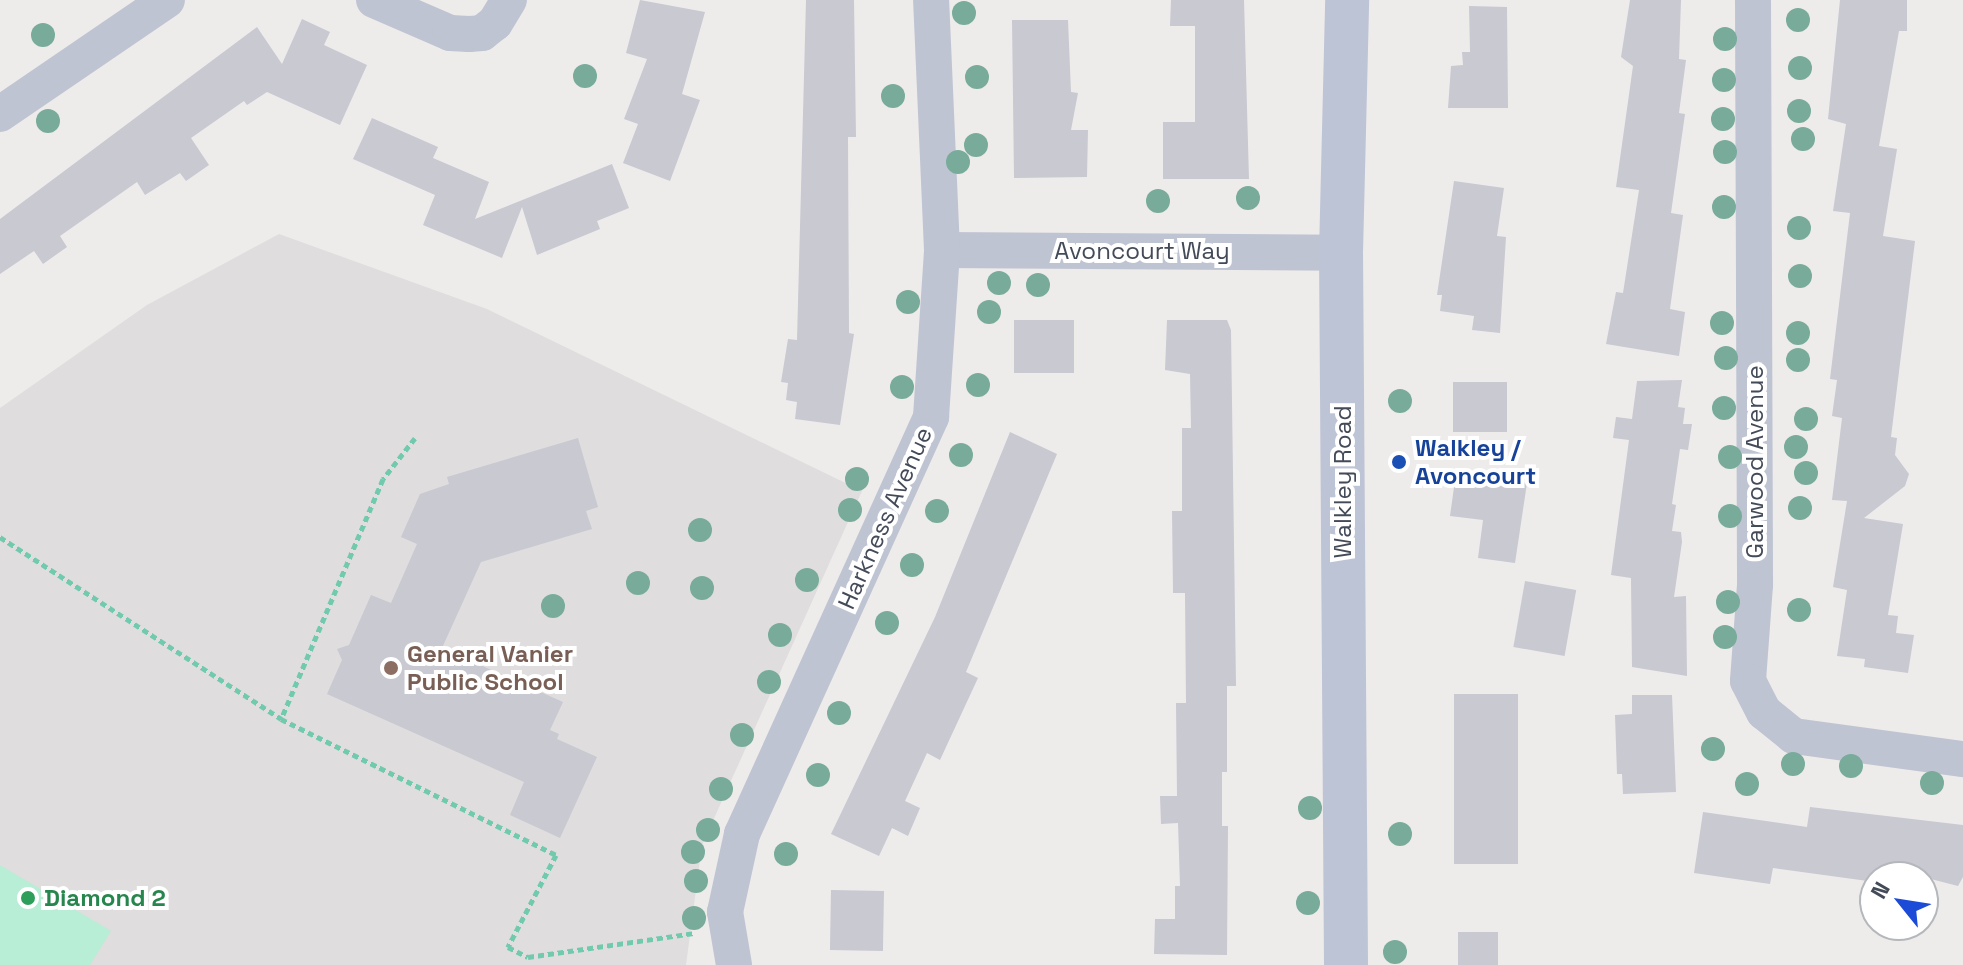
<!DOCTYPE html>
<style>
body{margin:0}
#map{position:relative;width:1963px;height:965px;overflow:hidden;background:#eeebeb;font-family:"Space Grotesk",sans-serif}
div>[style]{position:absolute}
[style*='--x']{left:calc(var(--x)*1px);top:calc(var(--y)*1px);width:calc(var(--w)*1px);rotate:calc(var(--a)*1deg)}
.education>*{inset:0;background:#dfdddd}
.green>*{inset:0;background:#b8edd6}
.building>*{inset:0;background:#c8c9d1;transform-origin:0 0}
.path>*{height:5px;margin-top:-2.5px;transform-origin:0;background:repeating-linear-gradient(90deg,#71caae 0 6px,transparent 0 10px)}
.street>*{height:36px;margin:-18px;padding:0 18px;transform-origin:18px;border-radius:18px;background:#bec4d1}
.secondary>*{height:44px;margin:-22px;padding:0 22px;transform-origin:22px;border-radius:22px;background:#bdc4d5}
.trees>*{width:24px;height:24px;margin:-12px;border-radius:50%;background:#78ab9a}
.dots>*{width:22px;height:22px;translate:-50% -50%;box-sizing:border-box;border:4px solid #fff;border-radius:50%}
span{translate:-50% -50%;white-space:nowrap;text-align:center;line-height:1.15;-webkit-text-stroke:8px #fff;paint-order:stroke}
.street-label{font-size:24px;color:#444b58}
.transit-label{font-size:24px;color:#164399;font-weight:700}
.left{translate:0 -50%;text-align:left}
.education-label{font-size:24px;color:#785e54;font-weight:700}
.leisure-label{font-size:24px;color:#27864d;font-weight:700}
.north{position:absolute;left:1859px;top:861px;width:80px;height:80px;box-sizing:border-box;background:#fff;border:2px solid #b4b7bc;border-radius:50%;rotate:300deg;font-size:22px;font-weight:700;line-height:32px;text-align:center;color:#444b58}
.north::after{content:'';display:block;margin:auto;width:28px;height:36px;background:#1b4bd7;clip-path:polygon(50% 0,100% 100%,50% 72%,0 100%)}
</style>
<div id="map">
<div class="education">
<i style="clip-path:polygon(279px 234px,487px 309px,862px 491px,702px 845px,686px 965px,0 965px,0 408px,147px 305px)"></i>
</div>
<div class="green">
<i style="clip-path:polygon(0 865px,111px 931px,90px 965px,0 965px)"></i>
</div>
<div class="building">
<i style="clip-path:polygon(640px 0,705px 12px,682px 94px,700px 100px,670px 181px,623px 163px,638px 124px,624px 119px,647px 59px,626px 53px)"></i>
<i style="clip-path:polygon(806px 0,854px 0,856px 137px,848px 137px,849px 333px,854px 334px,840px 425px,795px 419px,797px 402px,786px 400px,788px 383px,781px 382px,788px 339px,797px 340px)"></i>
<i style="clip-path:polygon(1171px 0,1244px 0,1249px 179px,1163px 179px,1163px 122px,1195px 122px,1195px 26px,1170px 26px)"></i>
<i style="clip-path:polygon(1630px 0,1681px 0,1679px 59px,1686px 60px,1679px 113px,1685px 114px,1671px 213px,1683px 215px,1670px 309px,1685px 312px,1679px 356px,1606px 344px,1616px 292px,1623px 293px,1639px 190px,1616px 187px,1633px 66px,1621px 57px)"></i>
<i style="clip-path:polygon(1840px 0,1907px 0,1907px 31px,1899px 31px,1879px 146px,1897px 149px,1883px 236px,1915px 241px,1891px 437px,1897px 438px,1895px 455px,1909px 474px,1905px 486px,1864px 518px,1903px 524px,1888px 615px,1898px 616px,1896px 633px,1914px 635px,1908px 673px,1864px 667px,1865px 659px,1837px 656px,1847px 590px,1833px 587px,1847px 501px,1832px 500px,1842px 418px,1832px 416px,1837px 380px,1830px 379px,1850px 213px,1833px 211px,1846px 124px,1828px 119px)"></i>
<i style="clip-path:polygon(1469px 6px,1507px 7px,1508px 108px,1448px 108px,1451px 66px,1463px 65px,1462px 52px,1470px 52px)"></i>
<i style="clip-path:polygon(302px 19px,330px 32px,324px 45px,367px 65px,340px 125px,267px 92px,247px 105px,244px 101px,191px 138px,209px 165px,186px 181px,180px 173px,145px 195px,137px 182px,60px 236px,67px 247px,43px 264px,34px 251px,0 274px,0 219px,257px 27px,282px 64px)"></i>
<i style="clip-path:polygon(1012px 20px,1068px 20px,1071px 92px,1078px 93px,1071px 130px,1088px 130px,1087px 177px,1014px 178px)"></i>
<i style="clip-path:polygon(372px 118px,438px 147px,433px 158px,489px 182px,475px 219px,612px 164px,629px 208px,597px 221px,600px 229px,537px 255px,522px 207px,502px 258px,423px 225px,435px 195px,353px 159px)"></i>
<i style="clip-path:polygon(1454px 181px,1504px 188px,1497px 236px,1506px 237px,1500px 333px,1472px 330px,1474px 316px,1440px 311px,1442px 295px,1437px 295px)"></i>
<i style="left:1074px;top:320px;width:53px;height:60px;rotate:90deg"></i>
<i style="clip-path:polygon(1167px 320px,1227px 320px,1231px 330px,1236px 686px,1227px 686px,1227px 772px,1222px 772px,1222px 826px,1228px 826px,1227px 955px,1154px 954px,1155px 919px,1175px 919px,1175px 886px,1180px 886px,1178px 823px,1161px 824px,1160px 796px,1177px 796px,1176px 703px,1186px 703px,1185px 593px,1173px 593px,1172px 511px,1182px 511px,1182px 428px,1191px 428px,1190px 374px,1165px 370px)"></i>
<i style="clip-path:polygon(1682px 380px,1678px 407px,1685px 408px,1683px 424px,1692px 424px,1688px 450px,1680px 449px,1672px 504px,1676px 505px,1672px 531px,1681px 532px,1682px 542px,1674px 597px,1686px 596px,1687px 676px,1632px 667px,1631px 578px,1611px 575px,1629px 440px,1613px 438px,1616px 417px,1632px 419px,1637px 381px)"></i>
<i style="left:1453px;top:382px;width:54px;height:50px"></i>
<i style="clip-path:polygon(1010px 432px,1057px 454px,966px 672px,978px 678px,940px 760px,927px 753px,905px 801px,920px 808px,908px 836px,892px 828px,879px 856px,831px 834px,935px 617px)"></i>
<i style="clip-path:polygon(578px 438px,598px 507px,586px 511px,592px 529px,481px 562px,442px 648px,563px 702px,550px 730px,559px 734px,557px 739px,597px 757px,560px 838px,510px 815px,524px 782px,327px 694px,342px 660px,337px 649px,349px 645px,371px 595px,391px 603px,417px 544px,401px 537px,420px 494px,449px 484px,447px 477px)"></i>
<i style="clip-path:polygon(1456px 473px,1527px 483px,1515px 563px,1478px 558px,1483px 520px,1450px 516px)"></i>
<i style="left:1525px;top:581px;width:52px;height:67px;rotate:10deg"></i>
<i style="left:1454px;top:694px;width:64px;height:170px"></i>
<i style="clip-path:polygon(1632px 695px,1672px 695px,1676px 792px,1623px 794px,1622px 774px,1617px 774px,1615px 715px,1632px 714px)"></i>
<i style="clip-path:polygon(1810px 807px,1963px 825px,1963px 877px,1958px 886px,1923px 877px,1875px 877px,1875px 882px,1773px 868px,1770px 884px,1694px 873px,1703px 812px,1807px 827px)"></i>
<i style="left:831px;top:890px;width:53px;height:60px;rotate:1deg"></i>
<i style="left:1458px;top:932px;width:40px;height:33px"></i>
</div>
<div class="path">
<i style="--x:415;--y:438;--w:52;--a:128"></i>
<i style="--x:383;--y:479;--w:261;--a:113"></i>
<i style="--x:281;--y:719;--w:307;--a:26.3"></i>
<i style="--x:556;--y:855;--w:104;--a:117.6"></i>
<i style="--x:508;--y:947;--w:22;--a:27"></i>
<i style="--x:528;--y:957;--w:169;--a:-8.2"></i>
<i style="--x:0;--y:537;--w:335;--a:32.9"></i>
</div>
<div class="street">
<i style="--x:374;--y:0;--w:83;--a:23.5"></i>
<i style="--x:450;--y:33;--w:19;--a:3"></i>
<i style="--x:469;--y:34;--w:13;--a:-4"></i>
<i style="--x:482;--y:33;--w:16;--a:-38"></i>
<i style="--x:495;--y:23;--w:27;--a:-59"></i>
<i style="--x:1753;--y:0;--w:585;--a:89.8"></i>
<i style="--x:1755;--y:585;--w:96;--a:94.2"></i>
<i style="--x:1748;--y:681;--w:35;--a:63"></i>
<i style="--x:1764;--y:712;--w:38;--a:39"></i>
<i style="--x:1794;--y:736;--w:171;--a:7.8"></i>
<i style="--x:0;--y:114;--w:202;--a:-34.3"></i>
<i style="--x:942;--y:250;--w:399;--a:0.4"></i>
<i style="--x:734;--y:965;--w:54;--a:-99.6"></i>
<i style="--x:725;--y:912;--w:80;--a:-77.7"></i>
<i style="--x:742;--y:834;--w:458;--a:-65.6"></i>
<i style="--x:931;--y:417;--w:167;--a:-86.2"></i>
<i style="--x:942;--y:250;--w:250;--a:-92.5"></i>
</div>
<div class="secondary">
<i style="--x:1346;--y:965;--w:712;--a:-90.4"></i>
<i style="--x:1341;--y:253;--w:253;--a:-88.6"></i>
</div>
<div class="trees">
<i style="left:964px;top:13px"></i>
<i style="left:1798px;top:20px"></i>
<i style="left:43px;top:35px"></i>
<i style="left:1725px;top:39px"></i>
<i style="left:1800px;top:68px"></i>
<i style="left:585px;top:76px"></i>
<i style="left:977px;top:77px"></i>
<i style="left:1724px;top:80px"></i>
<i style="left:893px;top:96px"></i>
<i style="left:1799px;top:111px"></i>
<i style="left:1723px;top:119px"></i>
<i style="left:48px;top:121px"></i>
<i style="left:1803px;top:139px"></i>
<i style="left:976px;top:145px"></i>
<i style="left:1725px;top:152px"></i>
<i style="left:958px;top:162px"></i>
<i style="left:1248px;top:198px"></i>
<i style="left:1158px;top:201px"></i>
<i style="left:1724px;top:207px"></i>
<i style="left:1799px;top:228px"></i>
<i style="left:1800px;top:276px"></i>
<i style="left:999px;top:283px"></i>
<i style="left:1038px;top:285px"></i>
<i style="left:908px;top:302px"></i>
<i style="left:989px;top:312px"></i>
<i style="left:1722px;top:323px"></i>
<i style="left:1798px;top:333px"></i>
<i style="left:1726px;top:358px"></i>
<i style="left:1798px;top:360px"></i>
<i style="left:978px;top:385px"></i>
<i style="left:902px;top:387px"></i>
<i style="left:1400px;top:401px"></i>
<i style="left:1724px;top:408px"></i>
<i style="left:1806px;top:419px"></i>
<i style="left:1796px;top:447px"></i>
<i style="left:961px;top:455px"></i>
<i style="left:1730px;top:457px"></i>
<i style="left:1806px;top:473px"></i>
<i style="left:857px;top:479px"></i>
<i style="left:1800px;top:508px"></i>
<i style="left:850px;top:510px"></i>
<i style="left:937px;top:511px"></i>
<i style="left:1730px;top:516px"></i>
<i style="left:700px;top:530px"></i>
<i style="left:912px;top:565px"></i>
<i style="left:807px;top:580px"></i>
<i style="left:638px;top:583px"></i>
<i style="left:702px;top:588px"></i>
<i style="left:1728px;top:602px"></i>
<i style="left:553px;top:606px"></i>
<i style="left:1799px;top:610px"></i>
<i style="left:887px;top:623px"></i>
<i style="left:780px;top:635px"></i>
<i style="left:1725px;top:637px"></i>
<i style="left:769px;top:682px"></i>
<i style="left:839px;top:713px"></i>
<i style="left:742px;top:735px"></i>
<i style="left:1713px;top:749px"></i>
<i style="left:1793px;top:764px"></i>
<i style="left:1851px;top:766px"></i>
<i style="left:818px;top:775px"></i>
<i style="left:1932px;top:783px"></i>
<i style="left:1747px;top:784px"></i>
<i style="left:721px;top:789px"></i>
<i style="left:1310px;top:808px"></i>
<i style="left:708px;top:830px"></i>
<i style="left:1400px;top:834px"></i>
<i style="left:693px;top:852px"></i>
<i style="left:786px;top:854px"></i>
<i style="left:696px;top:881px"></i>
<i style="left:1308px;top:903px"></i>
<i style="left:694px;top:918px"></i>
<i style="left:1395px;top:952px"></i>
</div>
<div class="dots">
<i style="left:1399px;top:462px;background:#1a4fb4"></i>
<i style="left:391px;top:668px;background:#8d6e63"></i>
<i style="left:28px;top:898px;background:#2e9e5b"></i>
</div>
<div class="street-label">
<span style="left:1142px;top:251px">Avoncourt Way</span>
<span style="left:1755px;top:462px;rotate:-90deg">Garwood Avenue</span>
<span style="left:1343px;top:482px;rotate:-90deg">Walkley Road</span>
<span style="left:885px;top:518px;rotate:-66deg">Harkness Avenue</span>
</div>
<div class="transit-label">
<span class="left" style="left:1415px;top:462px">Walkley /<br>Avoncourt</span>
</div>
<div class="education-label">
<span class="left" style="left:407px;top:668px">General Vanier<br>Public School</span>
</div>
<div class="leisure-label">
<span class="left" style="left:44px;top:898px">Diamond 2</span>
</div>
<div class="north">N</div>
</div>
